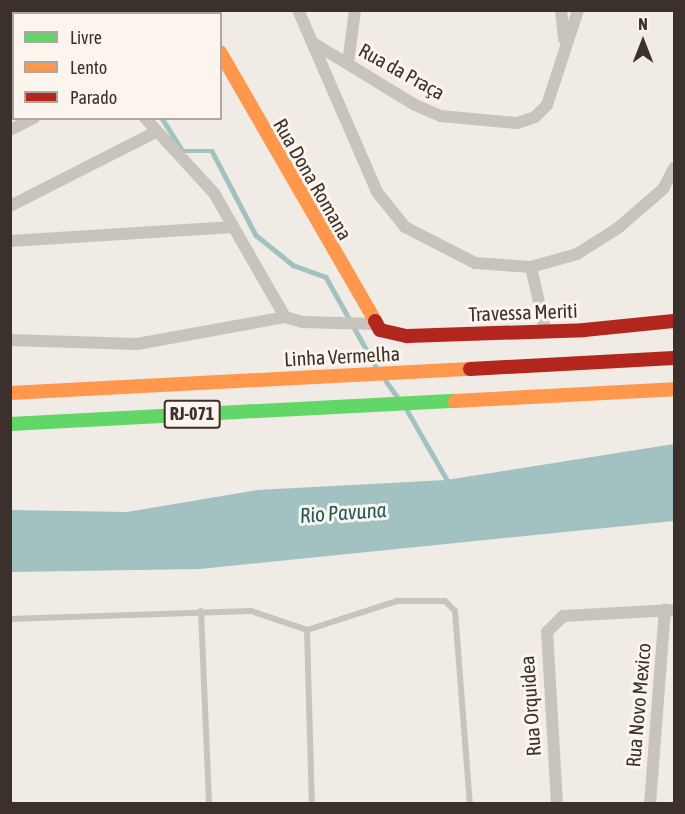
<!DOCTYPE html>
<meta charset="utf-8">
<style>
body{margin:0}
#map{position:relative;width:685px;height:814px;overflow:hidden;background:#f0ebe5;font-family:"Asap Condensed",sans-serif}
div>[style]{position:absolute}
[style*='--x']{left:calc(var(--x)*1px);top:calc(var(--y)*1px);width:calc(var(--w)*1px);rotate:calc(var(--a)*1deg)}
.water>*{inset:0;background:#a1c2c1}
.stream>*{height:4.5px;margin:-2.25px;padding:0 2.25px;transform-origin:2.25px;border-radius:2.25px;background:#a1c2c1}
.lane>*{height:6px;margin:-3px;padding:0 3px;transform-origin:3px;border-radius:3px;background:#c9c3be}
.street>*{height:12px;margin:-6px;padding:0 6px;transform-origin:6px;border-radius:6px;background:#c9c3be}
.fast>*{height:14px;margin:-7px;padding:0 7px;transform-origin:7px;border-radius:7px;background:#63d668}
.slow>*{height:14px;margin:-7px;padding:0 7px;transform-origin:7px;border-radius:7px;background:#ff974d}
.jam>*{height:14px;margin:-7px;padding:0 7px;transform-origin:7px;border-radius:7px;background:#b3261e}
span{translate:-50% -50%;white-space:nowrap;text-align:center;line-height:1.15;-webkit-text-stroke:6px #fbf5ee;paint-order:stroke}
.shield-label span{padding:2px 4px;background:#fbf5ee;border:2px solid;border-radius:4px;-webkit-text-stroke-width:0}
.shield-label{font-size:18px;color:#3b302b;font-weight:700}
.street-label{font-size:20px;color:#3b302b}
.water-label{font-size:21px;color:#1f5a5e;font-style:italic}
.frame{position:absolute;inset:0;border:12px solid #3b302b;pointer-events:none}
.legend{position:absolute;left:12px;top:12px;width:210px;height:108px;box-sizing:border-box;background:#fbf5ee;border:2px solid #aea6a0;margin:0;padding:8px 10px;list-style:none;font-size:18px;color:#3b302b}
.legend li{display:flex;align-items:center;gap:12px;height:30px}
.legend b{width:30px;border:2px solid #aea6a0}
.north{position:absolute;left:613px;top:12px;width:60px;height:60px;-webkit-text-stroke:4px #fbf5ee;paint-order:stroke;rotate:0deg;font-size:16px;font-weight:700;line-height:24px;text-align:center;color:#3b302b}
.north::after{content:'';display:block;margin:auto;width:21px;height:27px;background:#3b302b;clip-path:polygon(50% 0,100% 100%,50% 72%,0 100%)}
</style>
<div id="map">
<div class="water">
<i style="clip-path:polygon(674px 444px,674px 521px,200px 569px,11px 572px,11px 510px,127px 512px,257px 490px,446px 480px)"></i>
</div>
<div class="stream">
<i style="--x:86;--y:10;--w:4;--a:63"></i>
<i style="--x:162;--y:118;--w:39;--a:58"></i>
<i style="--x:183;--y:151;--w:29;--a:0"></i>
<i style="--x:212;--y:151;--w:95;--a:62.4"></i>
<i style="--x:256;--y:235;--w:48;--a:39"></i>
<i style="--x:293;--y:265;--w:35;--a:20"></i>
<i style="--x:326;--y:277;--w:103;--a:60.9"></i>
<i style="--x:386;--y:381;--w:19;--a:54"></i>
<i style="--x:407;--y:410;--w:84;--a:60.1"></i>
</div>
<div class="lane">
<i style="--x:201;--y:611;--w:193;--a:87.6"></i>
<i style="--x:10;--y:619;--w:241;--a:-1.9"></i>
<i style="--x:251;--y:611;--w:59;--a:18.7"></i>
<i style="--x:307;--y:630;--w:95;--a:-17.9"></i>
<i style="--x:397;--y:601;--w:48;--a:0"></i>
<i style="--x:445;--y:601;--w:14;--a:45"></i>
<i style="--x:455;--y:611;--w:194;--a:85.6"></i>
<i style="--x:307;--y:630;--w:174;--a:88.4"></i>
</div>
<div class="street">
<i style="--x:198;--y:10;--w:4;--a:63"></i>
<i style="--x:298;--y:10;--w:198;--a:66.5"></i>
<i style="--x:377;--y:192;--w:45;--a:51.3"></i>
<i style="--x:405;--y:227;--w:79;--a:27.2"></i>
<i style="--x:475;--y:263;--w:56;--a:4.1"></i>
<i style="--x:531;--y:267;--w:48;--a:-15.8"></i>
<i style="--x:577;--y:254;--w:49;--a:-32.4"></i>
<i style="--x:618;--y:228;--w:60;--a:-40.9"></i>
<i style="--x:663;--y:189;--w:24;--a:-62"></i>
<i style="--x:561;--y:10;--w:29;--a:84"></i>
<i style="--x:315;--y:44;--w:117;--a:31.4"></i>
<i style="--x:415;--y:105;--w:28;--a:23"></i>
<i style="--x:441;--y:116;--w:76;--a:5.3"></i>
<i style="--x:517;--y:123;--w:19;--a:-18"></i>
<i style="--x:535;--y:117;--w:17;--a:-45"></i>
<i style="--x:547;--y:105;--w:100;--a:-71.9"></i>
<i style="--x:348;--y:63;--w:53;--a:-82.5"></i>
<i style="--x:145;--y:118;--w:102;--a:47.4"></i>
<i style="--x:214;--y:193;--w:143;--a:60.2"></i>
<i style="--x:10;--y:130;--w:27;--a:-27"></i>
<i style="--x:10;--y:206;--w:161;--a:-26.9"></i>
<i style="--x:10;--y:241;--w:223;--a:-3.6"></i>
<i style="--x:531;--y:267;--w:64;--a:77.3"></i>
<i style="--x:10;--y:340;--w:127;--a:1.8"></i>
<i style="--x:137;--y:344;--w:150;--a:-10.3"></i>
<i style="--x:285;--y:317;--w:18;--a:16"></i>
<i style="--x:302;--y:322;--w:73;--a:1.6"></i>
<i style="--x:557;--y:804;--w:172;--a:-93.3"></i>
<i style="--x:547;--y:632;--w:23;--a:-45"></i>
<i style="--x:563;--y:616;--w:111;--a:-3.1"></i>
<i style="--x:650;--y:804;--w:195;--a:-85.6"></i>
</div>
<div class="fast">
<i style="--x:10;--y:424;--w:446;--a:-3"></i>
</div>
<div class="slow">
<i style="--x:220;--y:52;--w:310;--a:60"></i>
<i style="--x:10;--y:393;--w:461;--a:-3"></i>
<i style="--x:455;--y:401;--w:219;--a:-3.1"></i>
</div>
<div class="jam">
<i style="--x:375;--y:321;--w:10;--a:61"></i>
<i style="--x:380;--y:330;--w:28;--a:13"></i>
<i style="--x:407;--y:336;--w:177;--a:-1.9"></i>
<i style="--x:584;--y:330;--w:90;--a:-5.7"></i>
<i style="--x:470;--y:369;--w:204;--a:-3.1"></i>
</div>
<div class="shield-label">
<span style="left:192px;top:414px">RJ-071</span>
</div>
<div class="street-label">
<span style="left:402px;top:71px;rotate:29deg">Rua da Praça</span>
<span style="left:313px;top:179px;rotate:60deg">Rua Dona Romana</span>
<span style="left:523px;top:312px;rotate:-2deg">Travessa Meriti</span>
<span style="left:342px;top:356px;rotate:-3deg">Linha Vermelha</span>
<span style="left:638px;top:705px;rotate:-85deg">Rua Novo Mexico</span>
<span style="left:530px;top:706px;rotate:-94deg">Rua Orquidea</span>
</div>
<div class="water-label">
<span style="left:343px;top:512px;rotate:-4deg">Rio Pavuna</span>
</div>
<div class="frame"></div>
<ul class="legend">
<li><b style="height:8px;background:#63d668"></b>Livre</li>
<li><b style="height:8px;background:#ff974d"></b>Lento</li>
<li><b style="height:8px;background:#b3261e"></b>Parado</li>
</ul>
<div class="north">N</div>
</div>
